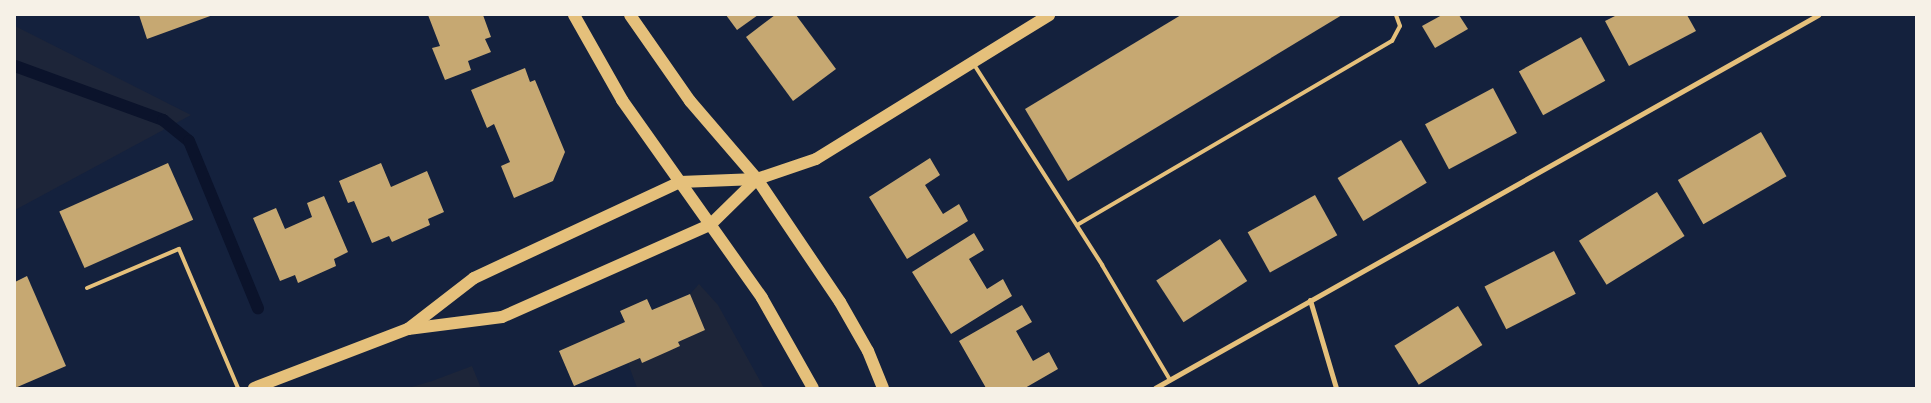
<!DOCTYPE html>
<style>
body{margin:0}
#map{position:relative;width:1931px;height:403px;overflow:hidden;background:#14213d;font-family:Barlow,sans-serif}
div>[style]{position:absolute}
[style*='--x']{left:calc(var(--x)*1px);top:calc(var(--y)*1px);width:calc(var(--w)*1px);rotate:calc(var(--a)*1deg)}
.green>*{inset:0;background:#1d2539}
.stream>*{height:12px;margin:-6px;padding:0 6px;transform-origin:6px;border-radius:6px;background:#0b132b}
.building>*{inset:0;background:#c6a872;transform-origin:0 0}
.service>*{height:4px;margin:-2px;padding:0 2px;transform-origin:2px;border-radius:2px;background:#e5c07b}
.minor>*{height:5px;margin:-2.5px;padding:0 2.5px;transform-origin:2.5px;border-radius:2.5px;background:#e5c07b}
.primary>*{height:12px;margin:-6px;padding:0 6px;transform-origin:6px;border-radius:6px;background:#e5c07b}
span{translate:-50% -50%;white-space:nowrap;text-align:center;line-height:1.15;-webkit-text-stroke:4.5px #f6f1e7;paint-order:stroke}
.frame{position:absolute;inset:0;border:16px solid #f6f1e7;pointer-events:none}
</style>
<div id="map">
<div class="green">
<i style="clip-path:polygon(15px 26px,191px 115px,15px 210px)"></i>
<i style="clip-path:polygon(699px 284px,718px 305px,764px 388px,637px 388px,628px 363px,640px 358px,642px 363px,669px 351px,679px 347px,678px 342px,705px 330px,690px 294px)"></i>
<i style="clip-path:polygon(472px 366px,481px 388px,408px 388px,432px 381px)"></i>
</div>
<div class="stream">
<i style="--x:15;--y:66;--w:158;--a:20"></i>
<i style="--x:163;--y:120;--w:33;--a:39"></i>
<i style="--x:189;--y:141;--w:181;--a:67.6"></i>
</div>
<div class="building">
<i style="clip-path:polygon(139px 15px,213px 15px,147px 39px)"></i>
<i style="clip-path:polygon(428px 15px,483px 15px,491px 37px,485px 39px,491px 52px,468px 61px,471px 70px,445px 80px,432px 48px,440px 46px)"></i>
<i style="clip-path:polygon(726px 15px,758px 15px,737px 30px)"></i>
<i style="clip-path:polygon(775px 15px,796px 15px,836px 69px,793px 101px,746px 37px)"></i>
<i style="clip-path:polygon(1181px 15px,1342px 15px,1068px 181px,1025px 109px)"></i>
<i style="clip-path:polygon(1442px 15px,1459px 15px,1468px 29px,1435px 48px,1422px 26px)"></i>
<i style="clip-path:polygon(1617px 15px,1687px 15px,1696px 31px,1629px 66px,1605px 21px)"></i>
<i style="left:1581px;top:37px;width:50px;height:71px;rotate:61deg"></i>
<i style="clip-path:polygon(525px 68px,530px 82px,535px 80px,565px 152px,553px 181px,514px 198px,501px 166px,510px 162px,494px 124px,487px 128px,471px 90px)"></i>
<i style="left:1493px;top:88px;width:51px;height:77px;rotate:62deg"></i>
<i style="left:1761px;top:132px;width:51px;height:96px;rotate:60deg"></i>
<i style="left:1401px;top:140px;width:50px;height:74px;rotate:59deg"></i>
<i style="clip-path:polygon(930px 158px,940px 175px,925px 185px,943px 214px,959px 204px,968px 221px,907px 259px,869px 197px)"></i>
<i style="left:168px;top:163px;width:62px;height:119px;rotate:66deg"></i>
<i style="clip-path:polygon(381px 163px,391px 187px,427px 171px,444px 212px,428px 219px,430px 225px,392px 242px,389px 236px,372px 243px,354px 201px,348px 203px,339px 181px)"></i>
<i style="left:1657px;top:192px;width:52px;height:92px;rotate:58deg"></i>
<i style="left:1315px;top:195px;width:46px;height:77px;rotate:61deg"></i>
<i style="clip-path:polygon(324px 196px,348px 252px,334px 259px,336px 266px,298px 283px,295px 275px,280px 281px,253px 218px,276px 208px,285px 229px,312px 217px,307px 203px)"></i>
<i style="clip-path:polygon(974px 233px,984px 250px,969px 259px,987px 289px,1003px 279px,1012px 296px,951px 334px,912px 272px)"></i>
<i style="left:1220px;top:239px;width:50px;height:76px;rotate:57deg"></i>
<i style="left:1554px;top:251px;width:48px;height:78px;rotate:63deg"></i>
<i style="clip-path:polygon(27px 276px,66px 366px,15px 388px,15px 282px)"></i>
<i style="clip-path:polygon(690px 294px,705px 330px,678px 342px,680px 346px,669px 351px,642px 363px,640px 358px,574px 386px,559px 351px,625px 322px,620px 311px,647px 299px,652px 310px)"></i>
<i style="clip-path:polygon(1022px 305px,1032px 322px,1016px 331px,1033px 361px,1049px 352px,1058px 369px,1025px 388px,986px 388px,959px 341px)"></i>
<i style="left:1458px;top:306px;width:46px;height:75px;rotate:58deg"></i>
</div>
<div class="service">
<i style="--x:973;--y:63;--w:240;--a:57.4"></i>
<i style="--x:1102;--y:265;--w:134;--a:59.4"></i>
<i style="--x:1077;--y:225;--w:365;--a:-30.3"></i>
<i style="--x:1392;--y:41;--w:17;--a:-62"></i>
<i style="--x:1400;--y:26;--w:12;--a:-110"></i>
<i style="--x:87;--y:288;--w:100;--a:-23"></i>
<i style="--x:179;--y:249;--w:151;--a:67"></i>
</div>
<div class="minor">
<i style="--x:1310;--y:300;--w:92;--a:73.5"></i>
<i style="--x:1155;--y:388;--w:761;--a:-29.36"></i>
</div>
<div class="primary">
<i style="--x:574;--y:15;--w:98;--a:60.5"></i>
<i style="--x:622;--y:100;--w:242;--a:54.7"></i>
<i style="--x:762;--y:298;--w:103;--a:60.5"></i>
<i style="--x:630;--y:15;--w:105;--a:55.1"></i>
<i style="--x:690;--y:101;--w:103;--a:49.3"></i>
<i style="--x:757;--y:179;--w:148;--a:56"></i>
<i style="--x:840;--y:302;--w:56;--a:60.3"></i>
<i style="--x:868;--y:351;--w:40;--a:68"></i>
<i style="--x:408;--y:329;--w:83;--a:-37.7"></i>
<i style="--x:474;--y:278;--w:227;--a:-25"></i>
<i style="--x:680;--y:182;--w:77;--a:-2.2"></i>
<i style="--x:757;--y:179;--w:62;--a:-18.7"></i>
<i style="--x:816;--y:159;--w:274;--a:-31.7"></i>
<i style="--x:254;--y:388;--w:165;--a:-21"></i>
<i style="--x:408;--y:329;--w:95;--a:-7.3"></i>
<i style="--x:502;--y:317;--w:227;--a:-23.9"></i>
<i style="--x:710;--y:225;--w:66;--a:-44.4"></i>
</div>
<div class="frame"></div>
</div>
